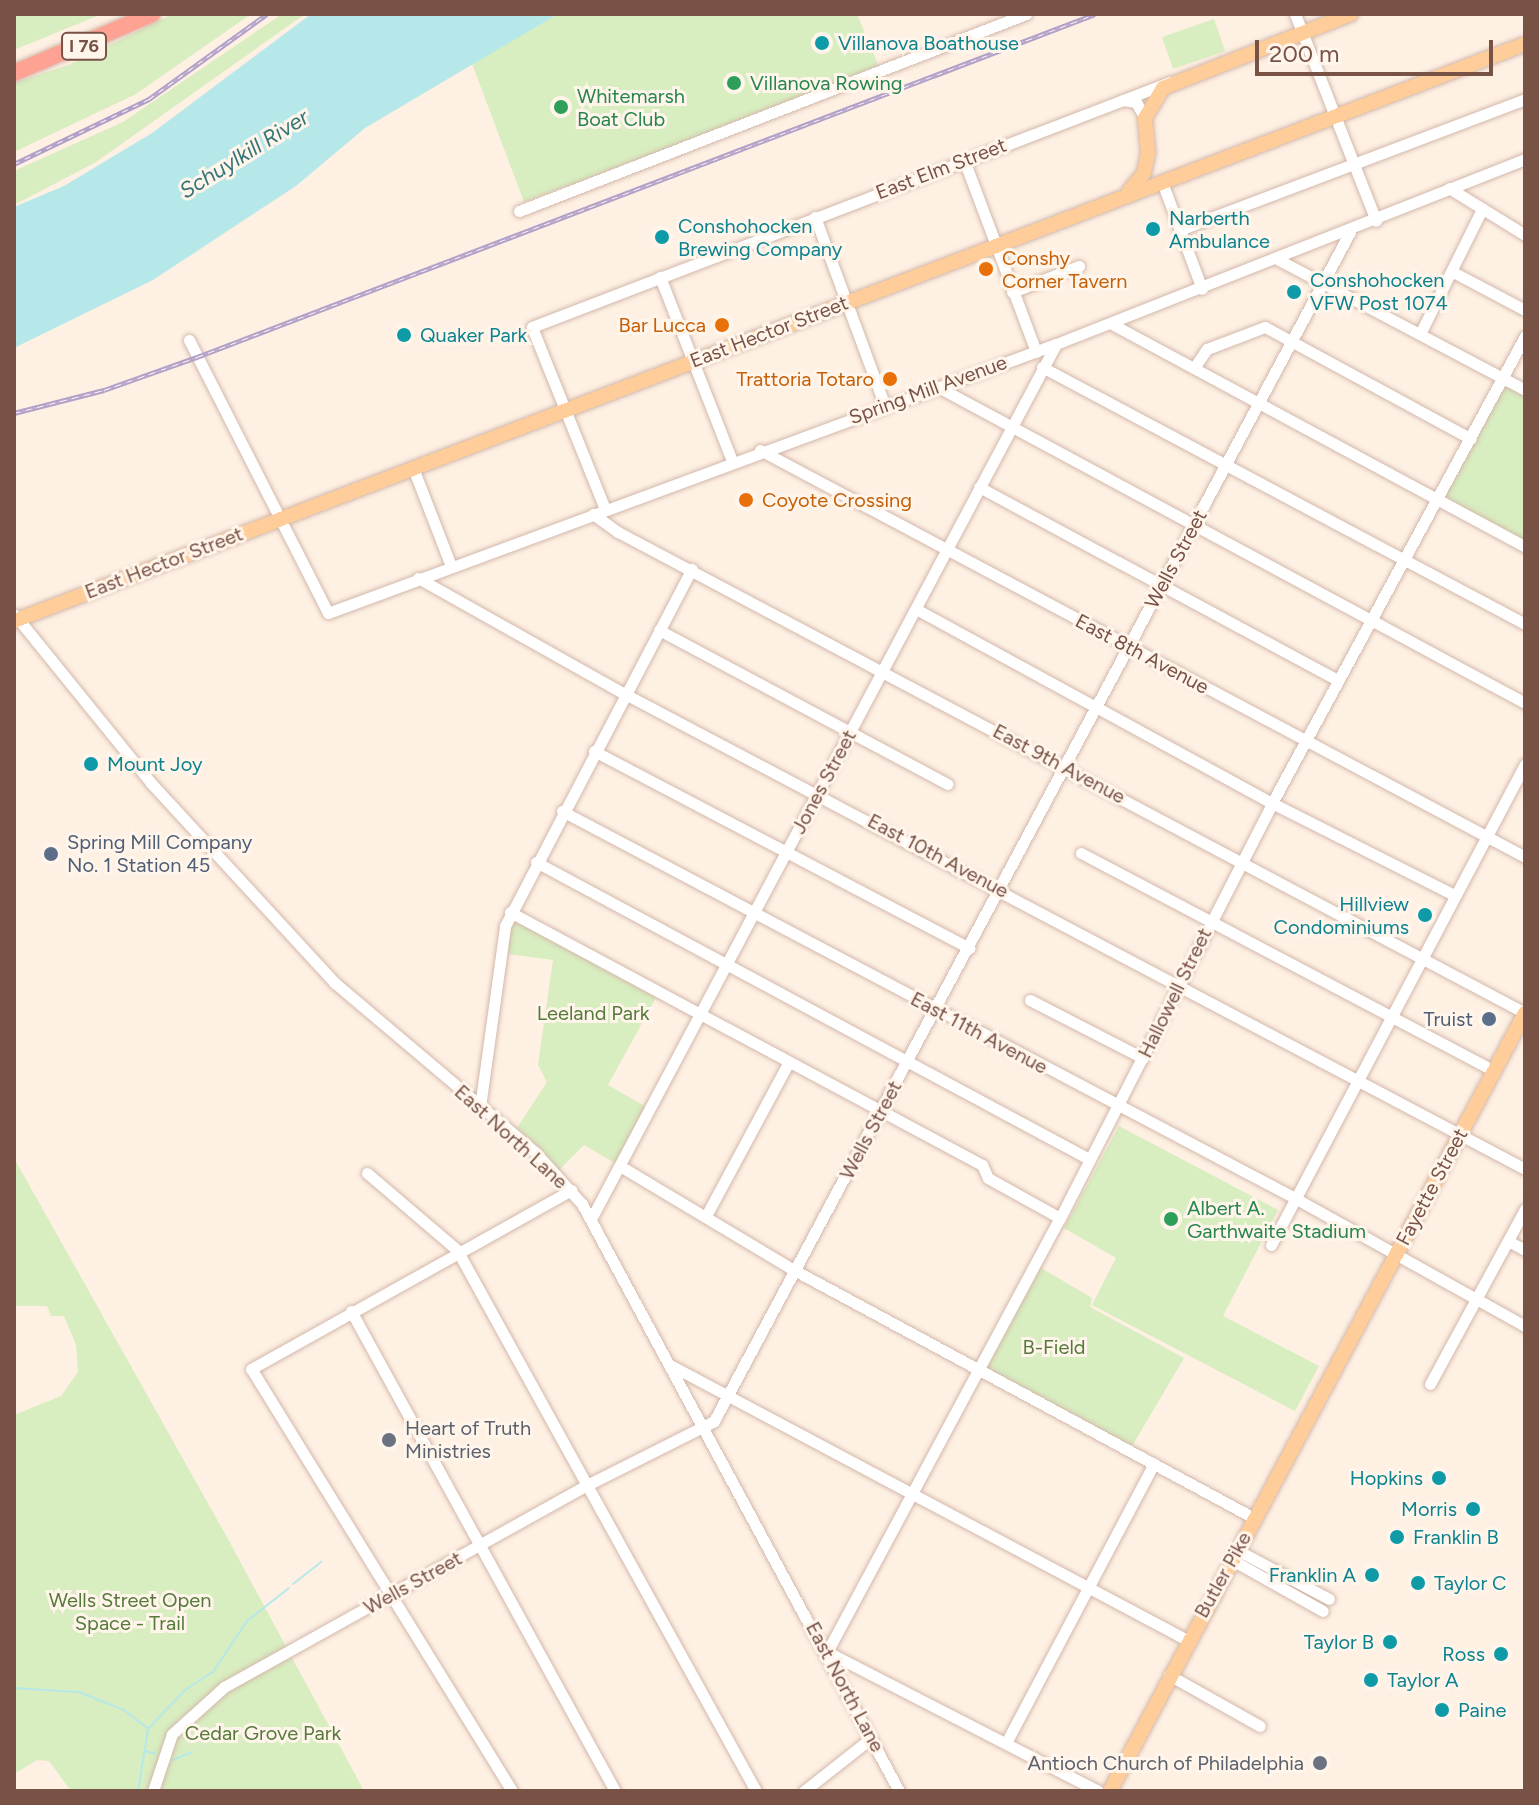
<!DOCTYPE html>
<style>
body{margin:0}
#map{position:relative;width:1539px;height:1805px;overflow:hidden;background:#fef0e3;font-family:Figtree,sans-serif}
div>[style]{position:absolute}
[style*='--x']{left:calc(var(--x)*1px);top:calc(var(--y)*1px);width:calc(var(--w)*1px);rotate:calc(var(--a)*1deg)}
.green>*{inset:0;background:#d8edc0;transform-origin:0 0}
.water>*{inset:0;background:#b6e8ea}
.stream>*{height:2px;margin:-1px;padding:0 1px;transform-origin:1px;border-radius:1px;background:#b6e8ea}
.roads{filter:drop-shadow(0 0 2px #d3b8ab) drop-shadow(0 0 2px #d3b8ab)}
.minor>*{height:11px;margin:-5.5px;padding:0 5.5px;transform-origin:5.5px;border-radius:5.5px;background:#fff}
.major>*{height:14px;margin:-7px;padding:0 7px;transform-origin:7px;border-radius:7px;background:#ffcd99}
.highway>*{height:16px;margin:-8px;padding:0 8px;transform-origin:8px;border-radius:8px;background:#fea394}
.rail>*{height:5px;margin-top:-2.5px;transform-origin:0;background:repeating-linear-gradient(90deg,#fff5eb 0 6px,#b1a0c9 0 12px);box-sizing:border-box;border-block:2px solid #b1a0c9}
.dots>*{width:22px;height:22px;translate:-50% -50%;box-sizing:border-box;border:4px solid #fff5eb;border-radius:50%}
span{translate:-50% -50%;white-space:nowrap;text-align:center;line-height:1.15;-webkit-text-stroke:6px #fff5eb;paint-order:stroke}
.shield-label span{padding:2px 6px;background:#fff5eb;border:2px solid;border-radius:6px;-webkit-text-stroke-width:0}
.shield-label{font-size:18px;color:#795246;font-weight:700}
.culture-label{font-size:20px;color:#0d838f}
.left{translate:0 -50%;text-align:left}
.right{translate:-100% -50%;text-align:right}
.leisure-label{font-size:20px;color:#27864d}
.street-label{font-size:20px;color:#795246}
.food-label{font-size:20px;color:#c56008}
.service-label{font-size:20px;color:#4e5e75}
.park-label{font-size:20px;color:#557a3b}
.worship-label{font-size:20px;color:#5b616d}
.water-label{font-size:22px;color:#367579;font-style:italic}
.frame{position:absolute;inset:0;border:16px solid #795246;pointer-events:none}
.scale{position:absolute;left:1255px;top:40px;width:238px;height:36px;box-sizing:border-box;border:4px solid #795246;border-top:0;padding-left:10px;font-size:24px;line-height:28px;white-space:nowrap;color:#795246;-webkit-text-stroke:6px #fff5eb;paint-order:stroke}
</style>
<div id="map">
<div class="green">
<i style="clip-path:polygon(14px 14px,102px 14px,14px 50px)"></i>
<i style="clip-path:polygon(172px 14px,251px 14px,136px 94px,14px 152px,14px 83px,71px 64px)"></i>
<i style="clip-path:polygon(282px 14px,305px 14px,96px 162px,14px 205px,14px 171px,123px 122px)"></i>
<i style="clip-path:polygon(558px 14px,857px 14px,880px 69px,524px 202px,471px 61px)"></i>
<i style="left:1214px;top:19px;width:34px;height:55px;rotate:71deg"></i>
<i style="clip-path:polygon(1503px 379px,1525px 390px,1525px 546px,1438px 500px)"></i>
<i style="clip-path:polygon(510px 912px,659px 992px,608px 1085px,650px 1109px,620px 1166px,584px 1145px,556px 1173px,513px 1134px,547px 1082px,538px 1065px,553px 960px,500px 953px)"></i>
<i style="clip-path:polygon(1119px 1126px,1278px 1210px,1223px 1316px,1319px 1366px,1295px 1411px,1092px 1305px,1116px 1258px,1064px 1228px)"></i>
<i style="clip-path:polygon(14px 1158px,228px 1539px,364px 1791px,71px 1791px,49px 1761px,37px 1760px,14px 1774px,14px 1415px,61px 1396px,78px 1372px,76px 1345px,64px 1316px,51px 1316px,47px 1306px,14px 1306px)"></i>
<i style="clip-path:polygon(1038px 1266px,1092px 1298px,1090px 1307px,1184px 1358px,1131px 1448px,981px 1369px)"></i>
</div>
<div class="water">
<i style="clip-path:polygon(311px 14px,558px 14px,365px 128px,296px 186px,153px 280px,14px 348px,14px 207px,64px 186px,152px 133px)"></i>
</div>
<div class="stream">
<i style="--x:293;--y:1584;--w:36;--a:-38"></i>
<i style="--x:14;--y:1688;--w:65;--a:3.5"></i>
<i style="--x:79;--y:1692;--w:48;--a:21.8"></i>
<i style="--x:124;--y:1710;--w:31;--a:38"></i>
<i style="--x:148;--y:1729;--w:54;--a:-46.5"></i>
<i style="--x:185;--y:1690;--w:33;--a:-33"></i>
<i style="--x:213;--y:1672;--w:61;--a:-56.3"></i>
<i style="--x:247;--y:1621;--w:53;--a:-38.2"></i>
<i style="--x:146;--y:1751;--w:9;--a:18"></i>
<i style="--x:173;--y:1760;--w:21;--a:-23"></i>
<i style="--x:138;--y:1791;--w:63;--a:-80.8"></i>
</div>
<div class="roads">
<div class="minor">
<i style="--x:1295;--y:14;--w:222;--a:68.6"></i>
<i style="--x:1123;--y:100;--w:13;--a:9"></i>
<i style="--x:1136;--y:102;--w:18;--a:61"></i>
<i style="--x:964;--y:160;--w:205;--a:69.4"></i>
<i style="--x:1162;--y:182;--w:114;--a:69.5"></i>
<i style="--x:1449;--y:188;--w:89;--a:31.7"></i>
<i style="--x:519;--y:211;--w:544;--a:-21.23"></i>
<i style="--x:815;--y:217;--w:202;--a:69.7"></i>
<i style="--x:1179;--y:230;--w:370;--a:-20.7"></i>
<i style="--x:1277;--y:259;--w:280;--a:27.8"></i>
<i style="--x:1453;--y:272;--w:81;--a:27.8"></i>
<i style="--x:660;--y:277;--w:198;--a:68.6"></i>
<i style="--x:1012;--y:292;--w:72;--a:-21.2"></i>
<i style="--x:1110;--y:323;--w:471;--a:28.3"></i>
<i style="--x:1420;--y:334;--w:140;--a:-63.6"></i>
<i style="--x:189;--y:340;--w:306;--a:63"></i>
<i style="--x:328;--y:613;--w:776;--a:-20.28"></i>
<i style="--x:1056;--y:344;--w:504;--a:-21.53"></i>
<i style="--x:1042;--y:367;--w:547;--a:28.02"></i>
<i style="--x:1194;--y:368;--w:23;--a:-56"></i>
<i style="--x:1207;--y:349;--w:62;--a:-20.8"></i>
<i style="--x:1265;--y:327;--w:234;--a:28.5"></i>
<i style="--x:938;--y:387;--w:667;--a:28.29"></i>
<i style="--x:760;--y:450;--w:867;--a:28.01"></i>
<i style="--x:413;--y:468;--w:105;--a:68.8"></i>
<i style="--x:979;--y:487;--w:408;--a:28.3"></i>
<i style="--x:605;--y:509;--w:196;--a:-111.9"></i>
<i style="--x:532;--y:327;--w:683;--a:-21.01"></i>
<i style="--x:593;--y:514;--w:31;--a:36"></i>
<i style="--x:618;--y:532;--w:1027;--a:27.94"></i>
<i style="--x:418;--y:578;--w:237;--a:29.3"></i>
<i style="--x:625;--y:694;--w:1018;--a:27.82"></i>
<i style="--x:916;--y:609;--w:405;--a:28.6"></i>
<i style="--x:1272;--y:803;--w:204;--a:26.8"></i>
<i style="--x:15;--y:615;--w:216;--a:51"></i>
<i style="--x:151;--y:783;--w:272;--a:47.4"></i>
<i style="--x:335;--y:983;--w:262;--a:40.2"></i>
<i style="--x:535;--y:1152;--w:70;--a:47.9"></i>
<i style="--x:582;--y:1204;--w:667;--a:61.63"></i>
<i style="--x:659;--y:630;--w:327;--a:28.1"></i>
<i style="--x:594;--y:751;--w:424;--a:27.7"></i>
<i style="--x:562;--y:811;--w:827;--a:27.84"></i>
<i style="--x:1293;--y:1197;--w:265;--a:29.1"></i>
<i style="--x:1081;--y:853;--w:467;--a:27.8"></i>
<i style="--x:536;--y:862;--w:628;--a:28.24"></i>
<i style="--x:510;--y:912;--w:536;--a:28.19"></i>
<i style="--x:982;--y:1165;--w:14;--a:65"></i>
<i style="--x:988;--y:1178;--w:82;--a:29.1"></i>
<i style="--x:1030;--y:1000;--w:127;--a:27.2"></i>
<i style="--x:480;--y:1107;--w:183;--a:-82.1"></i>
<i style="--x:505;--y:926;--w:403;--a:-62.4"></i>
<i style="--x:620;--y:1166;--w:203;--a:30.9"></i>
<i style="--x:794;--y:1270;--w:523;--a:28.33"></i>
<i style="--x:367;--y:1173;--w:118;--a:40.5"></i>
<i style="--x:457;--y:1250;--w:618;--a:61.07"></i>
<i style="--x:707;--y:1214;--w:173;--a:-61.7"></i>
<i style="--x:591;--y:1219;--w:991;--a:-62.01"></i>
<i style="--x:1508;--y:1241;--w:19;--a:28"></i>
<i style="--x:1271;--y:1245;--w:544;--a:-62.16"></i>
<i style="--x:351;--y:1311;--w:548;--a:61.19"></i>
<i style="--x:672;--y:1366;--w:583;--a:28.01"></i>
<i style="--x:1430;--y:1384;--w:199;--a:-61.5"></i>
<i style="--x:1237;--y:1550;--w:104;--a:28"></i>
<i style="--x:1232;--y:1560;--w:104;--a:29.3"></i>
<i style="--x:1169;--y:1675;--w:104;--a:29.3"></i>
<i style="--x:1007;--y:1741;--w:314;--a:-62.1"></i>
<i style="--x:153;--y:1791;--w:60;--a:-71.6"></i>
<i style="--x:172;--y:1734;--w:70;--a:-42.1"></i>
<i style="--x:224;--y:1687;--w:415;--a:-29.1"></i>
<i style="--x:587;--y:1485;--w:142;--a:-26.7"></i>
<i style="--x:714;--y:1421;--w:1348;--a:-61.86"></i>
<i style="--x:512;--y:1791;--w:496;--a:-121.7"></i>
<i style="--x:251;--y:1369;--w:367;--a:-29.2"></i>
<i style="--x:804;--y:1791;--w:85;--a:-38.3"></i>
<i style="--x:1098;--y:1791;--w:305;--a:-152.8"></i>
<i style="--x:827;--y:1652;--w:493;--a:-61.8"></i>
<i style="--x:1060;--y:1218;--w:466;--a:-62.9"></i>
<i style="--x:1272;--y:803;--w:531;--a:-61.55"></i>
</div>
<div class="major">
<i style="--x:1129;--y:191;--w:23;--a:-50"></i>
<i style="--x:1144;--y:173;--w:20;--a:-79"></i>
<i style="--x:1148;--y:153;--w:35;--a:-95"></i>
<i style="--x:1145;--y:118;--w:35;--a:-59"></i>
<i style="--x:1163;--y:88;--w:202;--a:-21.5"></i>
<i style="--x:14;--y:621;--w:1617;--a:-20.9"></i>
<i style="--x:1110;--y:1791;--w:882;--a:-61.92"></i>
</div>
<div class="highway">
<i style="--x:14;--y:73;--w:150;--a:-23.1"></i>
</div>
</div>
<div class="rail">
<i style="--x:14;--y:164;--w:150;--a:-25.7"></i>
<i style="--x:149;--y:99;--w:145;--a:-35.8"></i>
<i style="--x:14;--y:413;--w:93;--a:-14.3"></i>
<i style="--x:104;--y:390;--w:99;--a:-19.5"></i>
<i style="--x:197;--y:357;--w:961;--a:-20.9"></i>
</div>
<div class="dots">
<i style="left:822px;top:43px;background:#0f9aa8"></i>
<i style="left:734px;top:83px;background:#2e9e5b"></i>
<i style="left:561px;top:107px;background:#2e9e5b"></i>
<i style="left:1153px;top:229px;background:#0f9aa8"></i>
<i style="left:662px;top:237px;background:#0f9aa8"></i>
<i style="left:986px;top:269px;background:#e8710a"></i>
<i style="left:1294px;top:292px;background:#0f9aa8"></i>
<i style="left:722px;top:325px;background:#e8710a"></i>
<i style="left:404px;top:335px;background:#0f9aa8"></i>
<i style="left:890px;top:379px;background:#e8710a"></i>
<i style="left:746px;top:500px;background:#e8710a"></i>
<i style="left:91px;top:764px;background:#0f9aa8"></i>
<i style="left:51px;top:854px;background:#5c6f8a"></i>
<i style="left:1425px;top:915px;background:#0f9aa8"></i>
<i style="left:1489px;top:1019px;background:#5c6f8a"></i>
<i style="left:1171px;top:1219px;background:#2e9e5b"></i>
<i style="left:389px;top:1440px;background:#6b7280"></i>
<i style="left:1439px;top:1478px;background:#0f9aa8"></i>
<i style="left:1473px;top:1509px;background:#0f9aa8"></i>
<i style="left:1397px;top:1537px;background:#0f9aa8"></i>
<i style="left:1372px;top:1575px;background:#0f9aa8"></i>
<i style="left:1418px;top:1583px;background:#0f9aa8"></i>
<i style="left:1390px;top:1642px;background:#0f9aa8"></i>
<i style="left:1501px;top:1654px;background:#0f9aa8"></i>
<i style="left:1371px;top:1680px;background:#0f9aa8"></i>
<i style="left:1442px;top:1710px;background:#0f9aa8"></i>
<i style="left:1320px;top:1763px;background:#6b7280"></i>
</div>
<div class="shield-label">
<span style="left:84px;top:46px">I 76</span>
</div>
<div class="culture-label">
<span class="left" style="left:838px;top:43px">Villanova Boathouse</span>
<span class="left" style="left:1169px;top:230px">Narberth<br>Ambulance</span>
<span class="left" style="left:678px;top:238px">Conshohocken<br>Brewing Company</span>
<span class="left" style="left:1310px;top:292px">Conshohocken<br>VFW Post 1074</span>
<span class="left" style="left:420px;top:335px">Quaker Park</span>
<span class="left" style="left:107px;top:764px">Mount Joy</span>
<span class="right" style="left:1409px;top:916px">Hillview<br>Condominiums</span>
<span class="right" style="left:1423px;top:1478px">Hopkins</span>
<span class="right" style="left:1457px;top:1509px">Morris</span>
<span class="left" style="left:1413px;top:1537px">Franklin B</span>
<span class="right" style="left:1356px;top:1575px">Franklin A</span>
<span class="left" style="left:1434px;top:1583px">Taylor C</span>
<span class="right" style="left:1374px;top:1642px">Taylor B</span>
<span class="right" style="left:1485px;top:1654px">Ross</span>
<span class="left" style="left:1387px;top:1680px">Taylor A</span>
<span class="left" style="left:1458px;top:1710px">Paine</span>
</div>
<div class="leisure-label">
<span class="left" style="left:750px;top:83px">Villanova Rowing</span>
<span class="left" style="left:577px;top:108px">Whitemarsh<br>Boat Club</span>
<span class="left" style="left:1187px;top:1220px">Albert A.<br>Garthwaite Stadium</span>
</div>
<div class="street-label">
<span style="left:941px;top:169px;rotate:-21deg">East Elm Street</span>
<span style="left:769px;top:332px;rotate:-21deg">East Hector Street</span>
<span style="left:928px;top:390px;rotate:-20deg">Spring Mill Avenue</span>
<span style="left:1176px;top:559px;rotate:-62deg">Wells Street</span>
<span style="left:164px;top:563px;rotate:-21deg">East Hector Street</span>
<span style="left:1142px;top:654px;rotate:28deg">East 8th Avenue</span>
<span style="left:1059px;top:764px;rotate:28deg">East 9th Avenue</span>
<span style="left:824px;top:782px;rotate:-62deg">Jones Street</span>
<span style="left:938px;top:856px;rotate:28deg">East 10th Avenue</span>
<span style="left:1175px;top:993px;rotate:-64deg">Hallowell Street</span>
<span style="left:979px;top:1033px;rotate:28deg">East 11th Avenue</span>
<span style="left:871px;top:1130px;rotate:-62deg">Wells Street</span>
<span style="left:511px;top:1137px;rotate:42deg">East North Lane</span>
<span style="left:1432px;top:1187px;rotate:-62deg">Fayette Street</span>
<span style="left:1223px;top:1575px;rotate:-61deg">Butler Pike</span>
<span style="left:413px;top:1583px;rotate:-29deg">Wells Street</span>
<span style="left:845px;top:1687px;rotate:62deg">East North Lane</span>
</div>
<div class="food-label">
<span class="left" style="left:1002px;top:270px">Conshy<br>Corner Tavern</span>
<span class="right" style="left:706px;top:325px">Bar Lucca</span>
<span class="right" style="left:874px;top:379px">Trattoria Totaro</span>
<span class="left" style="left:762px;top:500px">Coyote Crossing</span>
</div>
<div class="service-label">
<span class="left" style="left:67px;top:854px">Spring Mill Company<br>No. 1 Station 45</span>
<span class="right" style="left:1473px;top:1019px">Truist</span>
</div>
<div class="park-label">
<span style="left:593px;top:1013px">Leeland Park</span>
<span style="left:1054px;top:1347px">B-Field</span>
<span style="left:130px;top:1612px">Wells Street Open<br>Space - Trail</span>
<span style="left:263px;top:1733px">Cedar Grove Park</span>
</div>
<div class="worship-label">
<span class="left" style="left:405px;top:1440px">Heart of Truth<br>Ministries</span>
<span class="right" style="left:1304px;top:1763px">Antioch Church of Philadelphia</span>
</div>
<div class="water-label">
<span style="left:244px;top:154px;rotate:-32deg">Schuylkill River</span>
</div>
<div class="frame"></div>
<div class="scale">200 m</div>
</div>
